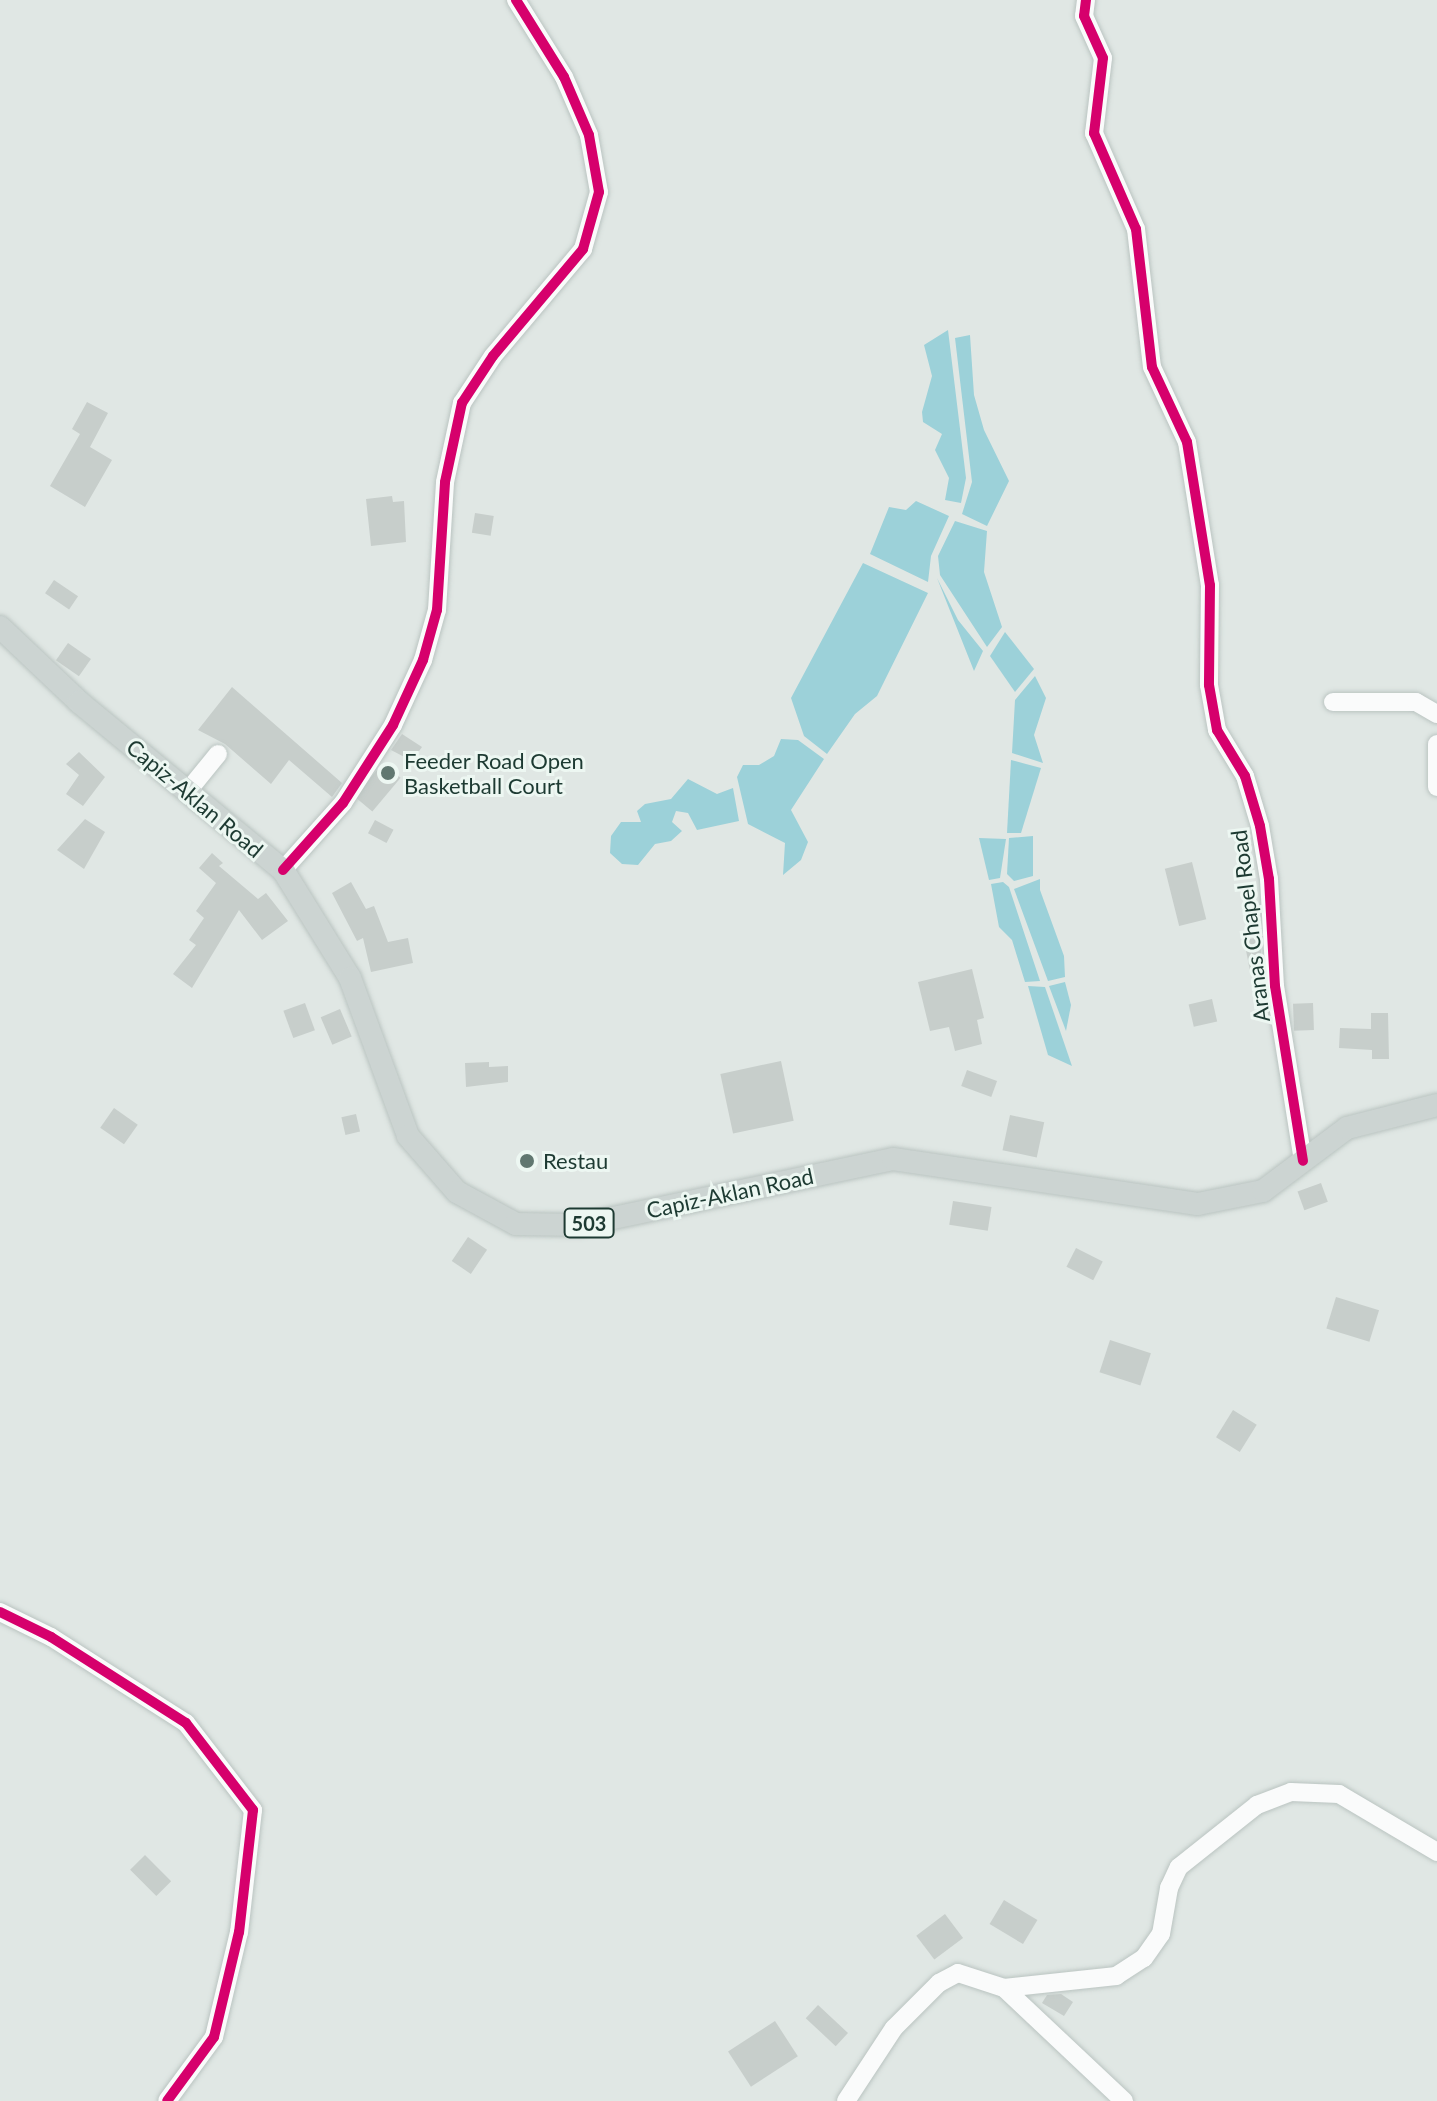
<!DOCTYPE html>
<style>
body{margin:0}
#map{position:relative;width:1437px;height:2101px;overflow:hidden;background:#e0e7e4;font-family:Lato,sans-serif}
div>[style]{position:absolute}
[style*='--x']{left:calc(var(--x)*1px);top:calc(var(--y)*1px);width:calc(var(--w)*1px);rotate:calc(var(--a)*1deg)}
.water>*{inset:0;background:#9cd1d9}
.building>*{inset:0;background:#c7cecb;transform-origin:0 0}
.roads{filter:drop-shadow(0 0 2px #bac4c1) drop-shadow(0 0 2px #bac4c1)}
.minor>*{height:18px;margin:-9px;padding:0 9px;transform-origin:9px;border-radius:9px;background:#fafbfb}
.major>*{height:22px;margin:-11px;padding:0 11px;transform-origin:11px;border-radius:11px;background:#ccd4d2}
.cycleway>*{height:10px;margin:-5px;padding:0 5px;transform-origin:5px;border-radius:5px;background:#d6006c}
.dots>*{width:22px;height:22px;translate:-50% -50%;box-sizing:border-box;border:4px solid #edf7f2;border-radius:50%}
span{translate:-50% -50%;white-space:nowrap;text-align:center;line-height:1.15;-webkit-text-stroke:6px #edf7f2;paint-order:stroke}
.shield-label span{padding:2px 6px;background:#edf7f2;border:2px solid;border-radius:6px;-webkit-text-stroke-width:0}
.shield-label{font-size:20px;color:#1d3a32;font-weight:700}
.poi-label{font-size:22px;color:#1d3a32}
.left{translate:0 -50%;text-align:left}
.street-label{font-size:22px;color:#1d3a32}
</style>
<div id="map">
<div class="water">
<i style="clip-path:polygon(948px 330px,966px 478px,961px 503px,945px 500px,949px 478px,935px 450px,942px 434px,923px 422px,922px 412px,932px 376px,924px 345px)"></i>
<i style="clip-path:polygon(970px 335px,974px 395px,984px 430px,1009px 481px,987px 526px,962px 514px,972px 482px,955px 338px)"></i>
<i style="clip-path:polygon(916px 501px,949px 516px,931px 556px,928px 582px,870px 554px,889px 507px,906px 510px)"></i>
<i style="clip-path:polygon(955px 521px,987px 531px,984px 572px,1002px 627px,987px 647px,940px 575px,938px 556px)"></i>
<i style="clip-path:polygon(863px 563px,928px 593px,877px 696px,855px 714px,827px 754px,804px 736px,791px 698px)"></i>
<i style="clip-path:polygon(937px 578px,958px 620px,983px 651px,974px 671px)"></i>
<i style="clip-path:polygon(1005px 632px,1034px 669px,1015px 692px,990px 656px)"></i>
<i style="clip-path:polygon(1035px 676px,1046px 698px,1034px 735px,1043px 763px,1012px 753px,1015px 700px)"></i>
<i style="clip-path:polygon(781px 739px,798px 740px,824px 759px,791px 810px,808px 842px,801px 860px,783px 875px,785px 843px,748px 824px,737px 777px,743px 765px,759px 765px,774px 756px)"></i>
<i style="clip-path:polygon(1011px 760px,1041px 768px,1021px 833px,1007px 833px)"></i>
<i style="clip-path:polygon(688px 779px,717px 794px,733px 788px,739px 821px,697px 830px,688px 813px,676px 811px,672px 822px,682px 831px,671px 841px,655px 844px,638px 865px,622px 864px,610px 853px,611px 836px,621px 822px,641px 822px,637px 811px,645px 804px,671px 799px)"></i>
<i style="clip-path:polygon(1033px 836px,1033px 876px,1014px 881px,1007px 874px,1009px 838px)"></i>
<i style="clip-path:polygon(979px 838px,1006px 839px,1000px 878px,989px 880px)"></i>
<i style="clip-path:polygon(1040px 879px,1040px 890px,1064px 956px,1065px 977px,1048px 981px,1014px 889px)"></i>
<i style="clip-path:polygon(1003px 882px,1009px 887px,1040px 981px,1025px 982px,1012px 940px,999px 927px,991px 884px)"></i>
<i style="clip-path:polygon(1065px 982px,1071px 1005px,1066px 1031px,1049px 986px)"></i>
<i style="clip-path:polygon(1028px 986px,1045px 987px,1072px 1066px,1048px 1055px)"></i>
</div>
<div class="building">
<i style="clip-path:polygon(87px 402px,108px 413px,90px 447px,112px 460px,85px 507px,50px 486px,80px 434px,72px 429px)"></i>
<i style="clip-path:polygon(392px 496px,393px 502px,404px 501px,406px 542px,371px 546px,366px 499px)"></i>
<i style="left:475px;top:513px;width:19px;height:20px;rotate:9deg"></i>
<i style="left:54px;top:580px;width:29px;height:16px;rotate:34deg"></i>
<i style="left:68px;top:643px;width:28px;height:21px;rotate:35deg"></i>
<i style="clip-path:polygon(232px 687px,342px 783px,332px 797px,289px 760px,271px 784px,225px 744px,198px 730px)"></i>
<i style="clip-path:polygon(402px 734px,422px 747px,412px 761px,391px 750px)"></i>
<i style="clip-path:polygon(79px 752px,105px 777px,83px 806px,66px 794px,79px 775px,66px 764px)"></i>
<i style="left:383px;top:763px;width:23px;height:44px;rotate:40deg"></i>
<i style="clip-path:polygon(85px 819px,105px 832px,84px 869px,57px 850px)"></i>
<i style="left:375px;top:820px;width:21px;height:15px;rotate:28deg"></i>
<i style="clip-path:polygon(212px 853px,223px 863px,219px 866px,258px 899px,266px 893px,288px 921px,262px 940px,239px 910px,192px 988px,173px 974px,196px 945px,189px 940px,204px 918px,196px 911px,216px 883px,199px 868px)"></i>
<i style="left:1192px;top:862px;width:59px;height:28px;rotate:76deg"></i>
<i style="clip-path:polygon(351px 882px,366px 909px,374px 906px,388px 942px,408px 938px,413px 963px,371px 972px,363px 938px,357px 941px,332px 893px)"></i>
<i style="clip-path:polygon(1260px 937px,1262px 969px,1250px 971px,1244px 940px)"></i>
<i style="clip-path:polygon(972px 969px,984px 1018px,977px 1020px,982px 1044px,955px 1051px,949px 1027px,930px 1031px,918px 982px)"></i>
<i style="left:1212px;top:999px;width:23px;height:24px;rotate:77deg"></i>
<i style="left:305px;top:1003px;width:29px;height:23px;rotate:70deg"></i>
<i style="left:1313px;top:1003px;width:27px;height:20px;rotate:88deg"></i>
<i style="left:340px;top:1009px;width:30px;height:21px;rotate:67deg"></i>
<i style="clip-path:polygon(1371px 1013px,1388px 1013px,1389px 1059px,1372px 1059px,1372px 1050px,1339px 1048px,1340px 1028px,1371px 1029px)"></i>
<i style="left:781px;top:1061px;width:61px;height:62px;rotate:78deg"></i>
<i style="clip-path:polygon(489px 1062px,489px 1067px,508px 1066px,508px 1082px,466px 1087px,465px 1063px)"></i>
<i style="left:967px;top:1070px;width:32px;height:17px;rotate:20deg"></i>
<i style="left:114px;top:1108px;width:29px;height:24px;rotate:35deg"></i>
<i style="left:356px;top:1114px;width:18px;height:15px;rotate:77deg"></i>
<i style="left:1010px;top:1115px;width:35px;height:36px;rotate:12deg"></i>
<i style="left:1321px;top:1183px;width:20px;height:25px;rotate:70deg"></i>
<i style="left:953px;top:1201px;width:39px;height:24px;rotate:9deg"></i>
<i style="left:468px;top:1237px;width:23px;height:29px;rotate:34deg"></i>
<i style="left:1076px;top:1248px;width:30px;height:21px;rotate:27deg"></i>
<i style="left:1336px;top:1297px;width:45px;height:33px;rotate:17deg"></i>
<i style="left:1110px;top:1340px;width:43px;height:34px;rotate:18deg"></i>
<i style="left:1233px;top:1410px;width:28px;height:32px;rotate:32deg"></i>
<i style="left:145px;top:1855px;width:37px;height:21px;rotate:45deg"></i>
<i style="left:1004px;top:1900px;width:39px;height:28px;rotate:31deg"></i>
<i style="left:945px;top:1914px;width:30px;height:36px;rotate:53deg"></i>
<i style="clip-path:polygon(1061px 1994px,1073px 2002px,1064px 2016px,1042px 2003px,1047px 1995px)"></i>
<i style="left:818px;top:2005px;width:41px;height:18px;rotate:43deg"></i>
<i style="left:775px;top:2021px;width:42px;height:56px;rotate:57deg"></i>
</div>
<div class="roads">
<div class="minor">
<i style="--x:1086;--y:0;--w:16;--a:97"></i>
<i style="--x:1084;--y:16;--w:46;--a:65.7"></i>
<i style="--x:1103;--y:58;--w:76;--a:96.8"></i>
<i style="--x:1094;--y:133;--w:105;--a:66.4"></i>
<i style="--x:1136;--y:229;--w:139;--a:83.4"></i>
<i style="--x:1152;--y:367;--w:83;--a:65"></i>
<i style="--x:1187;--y:442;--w:145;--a:80.9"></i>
<i style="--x:1210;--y:585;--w:100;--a:90.6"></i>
<i style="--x:1209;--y:685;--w:46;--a:79.9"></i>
<i style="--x:1217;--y:730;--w:54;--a:58.7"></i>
<i style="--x:1245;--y:776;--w:52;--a:73.3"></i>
<i style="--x:1260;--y:826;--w:54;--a:80.4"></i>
<i style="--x:1269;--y:879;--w:107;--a:86.8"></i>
<i style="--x:1275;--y:986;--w:177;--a:80.9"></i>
<i style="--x:1333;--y:702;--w:83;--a:0"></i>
<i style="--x:1416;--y:702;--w:24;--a:30"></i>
<i style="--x:1437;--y:744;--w:43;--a:90"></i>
<i style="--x:187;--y:792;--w:49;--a:-50.8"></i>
<i style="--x:283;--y:870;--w:90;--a:-48.2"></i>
<i style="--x:343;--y:803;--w:93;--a:-57.3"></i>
<i style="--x:393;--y:725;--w:72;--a:-65.2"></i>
<i style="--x:423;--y:660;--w:52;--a:-74.4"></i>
<i style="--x:437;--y:610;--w:128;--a:-86.4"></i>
<i style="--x:445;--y:482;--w:81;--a:-77.9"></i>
<i style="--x:462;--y:403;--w:56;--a:-56.6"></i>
<i style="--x:493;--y:356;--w:140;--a:-49.9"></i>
<i style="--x:583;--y:249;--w:59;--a:-74.3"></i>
<i style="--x:599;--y:192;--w:58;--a:-100"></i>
<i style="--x:589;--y:135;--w:63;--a:-113.3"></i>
<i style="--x:564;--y:77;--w:91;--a:-121.9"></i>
<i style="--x:0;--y:1612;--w:57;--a:26.1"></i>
<i style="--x:51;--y:1637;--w:160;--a:32.5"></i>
<i style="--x:186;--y:1723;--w:110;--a:52.4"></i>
<i style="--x:253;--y:1810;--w:123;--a:96.5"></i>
<i style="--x:239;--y:1932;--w:108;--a:103.4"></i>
<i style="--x:214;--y:2037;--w:79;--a:126.3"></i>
<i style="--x:1004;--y:1988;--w:113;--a:-6.1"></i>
<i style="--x:1116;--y:1976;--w:33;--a:-33"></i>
<i style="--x:1144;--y:1958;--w:29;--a:-55"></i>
<i style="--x:1161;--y:1934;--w:47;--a:-80.1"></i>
<i style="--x:1169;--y:1888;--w:23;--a:-65"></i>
<i style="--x:1179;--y:1867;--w:100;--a:-38.5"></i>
<i style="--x:1257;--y:1805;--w:36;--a:-21"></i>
<i style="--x:1291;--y:1792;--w:48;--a:2.4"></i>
<i style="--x:1339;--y:1794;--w:114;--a:30.6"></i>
<i style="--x:846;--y:2101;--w:87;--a:-56.7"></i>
<i style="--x:894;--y:2028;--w:64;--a:-45"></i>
<i style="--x:939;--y:1983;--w:21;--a:-28"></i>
<i style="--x:958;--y:1973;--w:48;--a:18.1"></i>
<i style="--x:1004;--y:1988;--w:165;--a:43.3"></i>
</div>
<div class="major">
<i style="--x:0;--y:627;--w:109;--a:43.5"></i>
<i style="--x:79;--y:702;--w:264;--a:39.5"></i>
<i style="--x:283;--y:870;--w:127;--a:58.2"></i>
<i style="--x:350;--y:978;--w:168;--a:69.8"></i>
<i style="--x:408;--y:1136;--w:74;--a:48.8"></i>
<i style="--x:457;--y:1192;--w:67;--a:28.5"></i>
<i style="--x:516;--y:1224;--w:64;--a:0.9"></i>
<i style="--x:580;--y:1225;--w:320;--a:-11.9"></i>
<i style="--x:893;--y:1159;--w:308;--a:8.4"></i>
<i style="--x:1198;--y:1204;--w:66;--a:-11.3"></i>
<i style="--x:1263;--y:1191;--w:105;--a:-36.9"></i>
<i style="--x:1347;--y:1128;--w:93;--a:-14.3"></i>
</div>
</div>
<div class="cycleway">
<i style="--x:1086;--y:0;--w:16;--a:97"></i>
<i style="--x:1084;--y:16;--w:46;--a:65.7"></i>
<i style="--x:1103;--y:58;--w:76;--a:96.8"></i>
<i style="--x:1094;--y:133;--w:105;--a:66.4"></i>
<i style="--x:1136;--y:229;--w:139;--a:83.4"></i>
<i style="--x:1152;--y:367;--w:83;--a:65"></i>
<i style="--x:1187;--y:442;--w:145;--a:80.9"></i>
<i style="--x:1210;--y:585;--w:100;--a:90.6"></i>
<i style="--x:1209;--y:685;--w:46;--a:79.9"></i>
<i style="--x:1217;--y:730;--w:54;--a:58.7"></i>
<i style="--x:1245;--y:776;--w:52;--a:73.3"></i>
<i style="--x:1260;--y:826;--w:54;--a:80.4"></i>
<i style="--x:1269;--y:879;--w:107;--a:86.8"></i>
<i style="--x:1275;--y:986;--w:177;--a:80.9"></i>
<i style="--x:283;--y:870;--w:90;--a:-48.2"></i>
<i style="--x:343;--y:803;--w:93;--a:-57.3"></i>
<i style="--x:393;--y:725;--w:72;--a:-65.2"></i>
<i style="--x:423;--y:660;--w:52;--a:-74.4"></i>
<i style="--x:437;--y:610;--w:128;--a:-86.4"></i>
<i style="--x:445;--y:482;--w:81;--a:-77.9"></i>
<i style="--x:462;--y:403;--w:56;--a:-56.6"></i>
<i style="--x:493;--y:356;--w:140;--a:-49.9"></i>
<i style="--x:583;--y:249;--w:59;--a:-74.3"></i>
<i style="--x:599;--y:192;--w:58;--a:-100"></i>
<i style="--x:589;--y:135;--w:63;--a:-113.3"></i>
<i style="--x:564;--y:77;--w:91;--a:-121.9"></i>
<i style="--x:0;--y:1612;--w:57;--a:26.1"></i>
<i style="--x:51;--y:1637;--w:160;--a:32.5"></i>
<i style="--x:186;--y:1723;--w:110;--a:52.4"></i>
<i style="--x:253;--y:1810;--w:123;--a:96.5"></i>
<i style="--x:239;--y:1932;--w:108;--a:103.4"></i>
<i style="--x:214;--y:2037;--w:79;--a:126.3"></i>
</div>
<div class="dots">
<i style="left:388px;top:773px;background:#617770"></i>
<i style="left:527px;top:1161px;background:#617770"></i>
</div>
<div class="shield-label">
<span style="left:589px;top:1223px">503</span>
</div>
<div class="poi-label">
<span class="left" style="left:404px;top:773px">Feeder Road Open<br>Basketball Court</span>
<span class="left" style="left:543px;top:1161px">Restau</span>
</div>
<div class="street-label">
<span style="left:195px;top:798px;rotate:40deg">Capiz-Aklan Road</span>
<span style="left:1250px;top:926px;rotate:-97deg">Aranas Chapel Road</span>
<span style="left:730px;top:1193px;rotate:-12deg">Capiz-Aklan Road</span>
</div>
</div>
